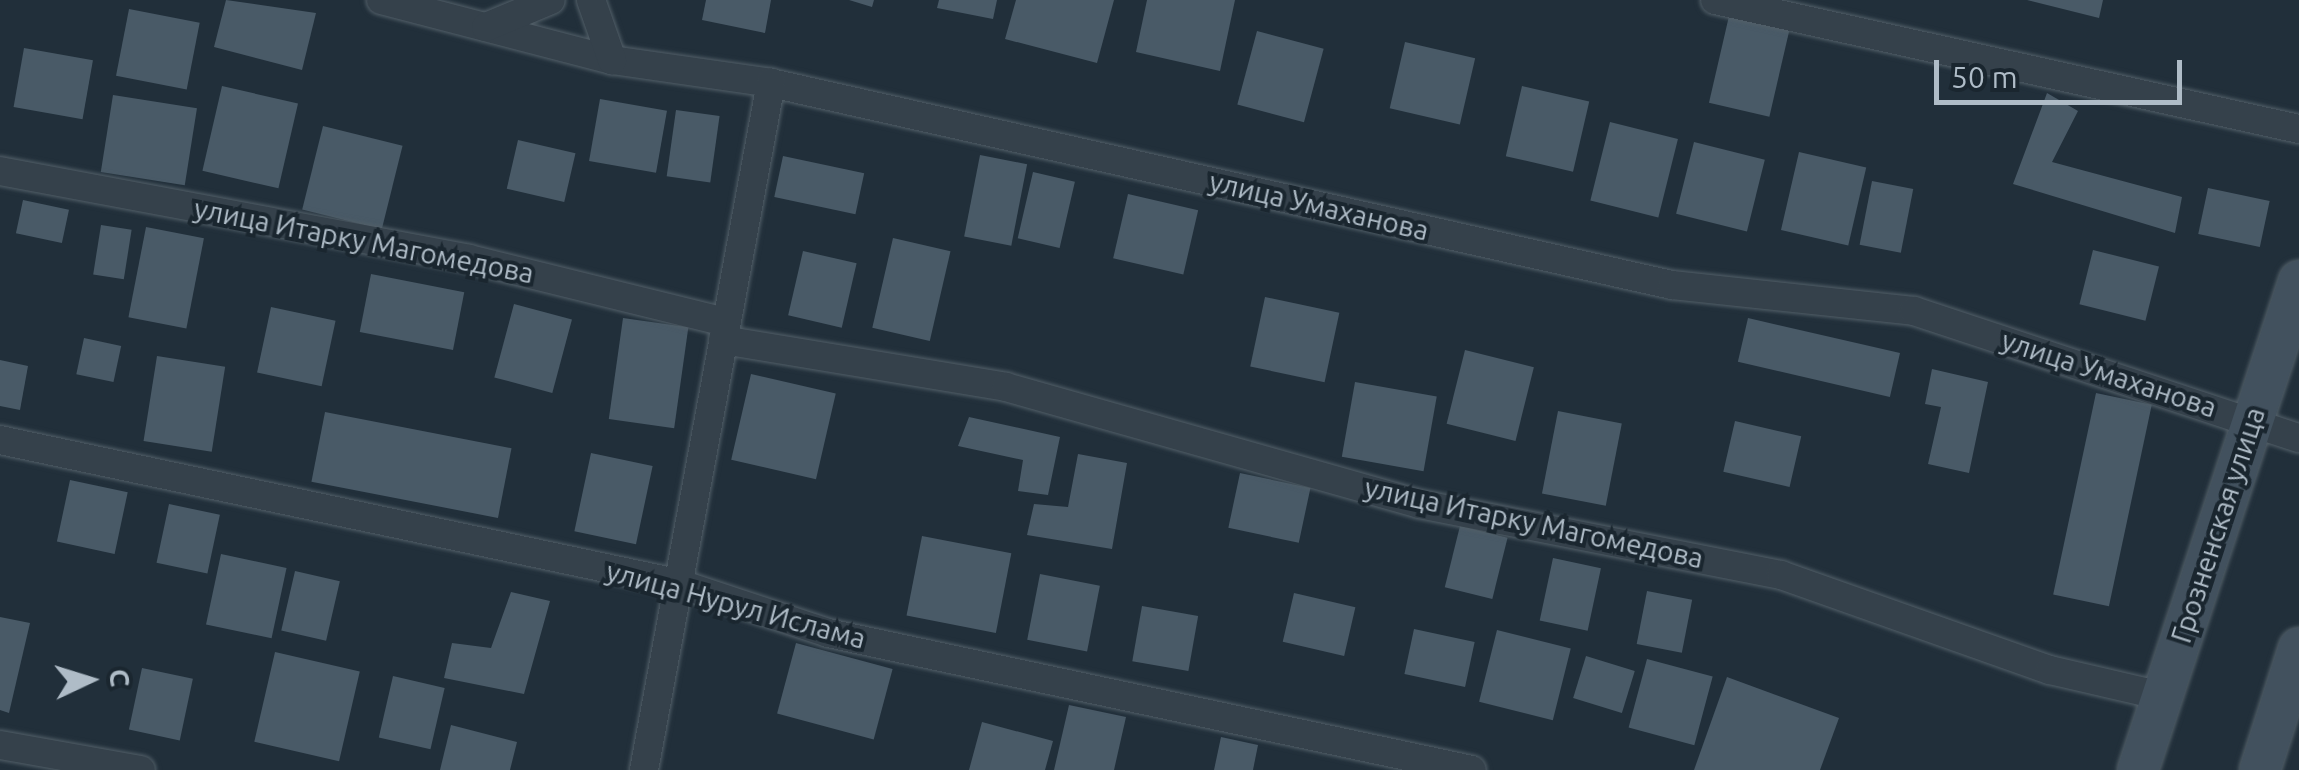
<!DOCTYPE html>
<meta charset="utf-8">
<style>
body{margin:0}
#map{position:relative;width:2299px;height:770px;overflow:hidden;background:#212f3a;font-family:Ubuntu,sans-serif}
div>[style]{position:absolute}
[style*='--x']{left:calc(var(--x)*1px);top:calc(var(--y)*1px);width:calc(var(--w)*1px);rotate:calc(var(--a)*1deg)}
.building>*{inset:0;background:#495a67;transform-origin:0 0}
.roads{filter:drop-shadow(0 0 2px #525f68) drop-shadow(0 0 2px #525f68)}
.street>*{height:28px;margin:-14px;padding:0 14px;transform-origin:14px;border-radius:14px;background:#35414b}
.secondary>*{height:40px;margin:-20px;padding:0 20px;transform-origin:20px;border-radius:20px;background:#42515e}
span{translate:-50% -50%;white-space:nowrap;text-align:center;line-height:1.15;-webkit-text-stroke:8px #1a262f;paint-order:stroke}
.street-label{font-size:28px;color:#afbcc7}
.north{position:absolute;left:40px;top:630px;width:100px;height:100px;-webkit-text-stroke:8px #1a262f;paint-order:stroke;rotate:86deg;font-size:28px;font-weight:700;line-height:40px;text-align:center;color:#afbcc7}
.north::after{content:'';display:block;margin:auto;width:35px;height:45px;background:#afbcc7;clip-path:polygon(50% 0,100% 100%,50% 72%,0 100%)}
.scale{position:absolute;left:1934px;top:60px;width:248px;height:45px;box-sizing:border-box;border:5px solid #afbcc7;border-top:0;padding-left:12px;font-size:30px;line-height:35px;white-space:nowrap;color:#afbcc7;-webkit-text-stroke:8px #1a262f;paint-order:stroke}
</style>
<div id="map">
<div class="building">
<i style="clip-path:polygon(226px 0,316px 13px,302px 70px,214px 47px)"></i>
<i style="clip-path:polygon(706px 0,771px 0,765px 33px,702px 20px)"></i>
<i style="clip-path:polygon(849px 0,874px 0,872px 7px)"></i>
<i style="clip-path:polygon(939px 0,997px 0,993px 19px,937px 8px)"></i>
<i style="clip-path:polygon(1016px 0,1114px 0,1097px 63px,1005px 39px)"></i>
<i style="clip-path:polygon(1147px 0,1235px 0,1220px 71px,1136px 52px)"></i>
<i style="clip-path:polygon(2027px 0,2103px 0,2099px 18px)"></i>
<i style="left:129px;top:9px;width:72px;height:68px;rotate:11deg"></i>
<i style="left:1729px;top:16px;width:62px;height:89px;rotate:13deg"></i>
<i style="left:1257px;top:31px;width:69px;height:76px;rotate:15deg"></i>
<i style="left:1405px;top:42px;width:72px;height:68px;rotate:13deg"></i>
<i style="left:24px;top:48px;width:70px;height:60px;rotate:10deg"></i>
<i style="left:222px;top:86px;width:78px;height:87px;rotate:13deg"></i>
<i style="left:1522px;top:86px;width:69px;height:72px;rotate:13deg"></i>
<i style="clip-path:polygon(2047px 93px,2078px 111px,2052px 162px,2182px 197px,2175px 233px,2013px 184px)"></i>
<i style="left:113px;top:95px;width:85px;height:78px;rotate:9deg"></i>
<i style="left:600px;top:99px;width:68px;height:63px;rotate:10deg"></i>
<i style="left:676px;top:110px;width:44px;height:67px;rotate:8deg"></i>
<i style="left:1610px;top:122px;width:70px;height:81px;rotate:14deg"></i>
<i style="left:323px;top:126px;width:82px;height:86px;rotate:14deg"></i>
<i style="left:518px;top:140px;width:59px;height:50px;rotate:13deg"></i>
<i style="left:1694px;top:142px;width:73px;height:74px;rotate:14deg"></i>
<i style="left:1799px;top:152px;width:69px;height:80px;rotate:13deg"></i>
<i style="left:980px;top:155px;width:48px;height:83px;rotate:11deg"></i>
<i style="left:783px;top:156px;width:83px;height:42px;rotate:12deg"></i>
<i style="left:1033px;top:172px;width:43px;height:68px;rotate:13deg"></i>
<i style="left:1872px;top:181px;width:42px;height:65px;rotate:11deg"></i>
<i style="left:2208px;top:188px;width:63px;height:47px;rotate:12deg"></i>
<i style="left:1128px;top:194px;width:72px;height:66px;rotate:13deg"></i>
<i style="left:23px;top:200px;width:47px;height:34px;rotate:12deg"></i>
<i style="left:101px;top:225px;width:31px;height:50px;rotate:9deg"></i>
<i style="left:146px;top:227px;width:59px;height:92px;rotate:11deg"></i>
<i style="left:893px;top:238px;width:59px;height:92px;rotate:13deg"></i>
<i style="left:2093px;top:250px;width:68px;height:56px;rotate:14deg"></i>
<i style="left:803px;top:251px;width:55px;height:66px;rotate:13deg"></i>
<i style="left:371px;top:274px;width:95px;height:59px;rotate:11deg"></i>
<i style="left:1265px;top:297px;width:76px;height:71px;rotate:12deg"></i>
<i style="left:514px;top:304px;width:60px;height:76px;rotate:15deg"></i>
<i style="left:271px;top:307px;width:66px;height:67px;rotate:12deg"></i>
<i style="left:623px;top:318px;width:66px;height:102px;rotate:8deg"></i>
<i style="left:1748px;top:318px;width:156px;height:45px;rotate:13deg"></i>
<i style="left:84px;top:338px;width:38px;height:37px;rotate:12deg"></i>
<i style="left:1465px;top:350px;width:71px;height:76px;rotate:14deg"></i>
<i style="left:157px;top:356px;width:69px;height:86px;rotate:9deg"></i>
<i style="clip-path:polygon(0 360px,28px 366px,20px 410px,0 406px)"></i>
<i style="clip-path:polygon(1932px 369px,1988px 382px,1969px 473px,1928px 464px,1941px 407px,1925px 404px)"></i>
<i style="left:751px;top:374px;width:87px;height:88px;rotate:13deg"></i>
<i style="left:1355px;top:382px;width:83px;height:76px;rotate:10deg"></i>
<i style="left:2096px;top:393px;width:57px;height:206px;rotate:12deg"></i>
<i style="left:1558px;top:411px;width:65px;height:84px;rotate:11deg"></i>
<i style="left:325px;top:412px;width:190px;height:71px;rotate:11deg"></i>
<i style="clip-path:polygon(969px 417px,1060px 437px,1048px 495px,1018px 491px,1023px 460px,958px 446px)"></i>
<i style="left:1735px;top:421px;width:68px;height:52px;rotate:13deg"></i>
<i style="left:591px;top:453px;width:63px;height:80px;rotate:12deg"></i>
<i style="clip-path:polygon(1078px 454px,1127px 463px,1112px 549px,1027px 535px,1034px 504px,1068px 507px)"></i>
<i style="left:1240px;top:473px;width:72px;height:56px;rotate:12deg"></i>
<i style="left:70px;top:480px;width:59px;height:63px;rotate:12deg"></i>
<i style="left:169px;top:504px;width:52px;height:60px;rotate:12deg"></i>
<i style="left:1460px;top:526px;width:49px;height:63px;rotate:14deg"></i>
<i style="left:922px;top:536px;width:91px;height:81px;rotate:11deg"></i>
<i style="left:221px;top:554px;width:67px;height:72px;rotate:12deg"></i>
<i style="left:1553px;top:558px;width:49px;height:64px;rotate:12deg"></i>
<i style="left:295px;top:571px;width:46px;height:61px;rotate:13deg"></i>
<i style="left:1040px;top:574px;width:61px;height:67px;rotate:11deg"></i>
<i style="left:1647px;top:591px;width:46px;height:54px;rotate:11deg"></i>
<i style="clip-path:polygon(511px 592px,550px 601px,524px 694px,444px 678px,452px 643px,491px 648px)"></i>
<i style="left:1294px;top:593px;width:63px;height:50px;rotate:13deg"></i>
<i style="left:1142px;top:606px;width:57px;height:56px;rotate:10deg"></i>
<i style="clip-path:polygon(0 617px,30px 623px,9px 713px,0 710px)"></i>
<i style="left:1414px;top:629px;width:62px;height:46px;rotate:12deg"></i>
<i style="left:1497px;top:630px;width:76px;height:74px;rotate:14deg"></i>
<i style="left:796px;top:643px;width:100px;height:73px;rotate:15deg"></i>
<i style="left:275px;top:652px;width:87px;height:92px;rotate:13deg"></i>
<i style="left:1586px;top:656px;width:51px;height:44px;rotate:17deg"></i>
<i style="left:1647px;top:659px;width:68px;height:71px;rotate:15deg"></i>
<i style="left:142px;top:668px;width:52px;height:63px;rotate:12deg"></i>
<i style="left:393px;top:676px;width:53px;height:63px;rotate:13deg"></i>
<i style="clip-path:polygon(1727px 677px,1839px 718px,1820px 770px,1694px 770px)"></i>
<i style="clip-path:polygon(1069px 705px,1126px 717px,1114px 770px,1054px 770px)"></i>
<i style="clip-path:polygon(982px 722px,1053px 741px,1045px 770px,969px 770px)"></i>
<i style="clip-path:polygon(451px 725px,517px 742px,510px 770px,440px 770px)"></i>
<i style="clip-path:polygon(1221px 737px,1258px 745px,1253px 770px,1214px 770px)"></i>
</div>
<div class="roads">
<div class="street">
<i style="--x:381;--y:0;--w:239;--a:14.6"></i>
<i style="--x:612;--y:60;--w:161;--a:8.2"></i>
<i style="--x:771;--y:83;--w:923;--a:12.64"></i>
<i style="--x:1672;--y:285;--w:243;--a:6.1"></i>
<i style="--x:1914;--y:311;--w:405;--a:18.3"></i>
<i style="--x:591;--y:0;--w:64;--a:70.7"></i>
<i style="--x:1715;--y:0;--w:598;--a:12.46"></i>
<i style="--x:486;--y:27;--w:70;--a:-22.6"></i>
<i style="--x:0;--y:171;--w:477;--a:10.6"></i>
<i style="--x:469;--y:259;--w:265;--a:13.8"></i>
<i style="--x:723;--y:340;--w:287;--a:9.4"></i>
<i style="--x:1006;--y:387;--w:429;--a:15.8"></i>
<i style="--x:1419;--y:504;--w:369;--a:11.1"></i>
<i style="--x:1781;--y:575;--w:285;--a:19.5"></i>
<i style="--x:2050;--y:670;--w:115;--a:13.1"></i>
<i style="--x:0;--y:440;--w:692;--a:11.93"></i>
<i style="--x:677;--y:583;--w:159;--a:18.3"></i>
<i style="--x:828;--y:633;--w:658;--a:12.01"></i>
<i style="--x:0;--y:745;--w:143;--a:10.1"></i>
<i style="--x:644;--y:770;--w:699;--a:-79.53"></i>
</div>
<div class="secondary">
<i style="--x:2138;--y:770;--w:515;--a:-71.78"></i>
<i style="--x:2260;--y:770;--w:128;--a:-72.3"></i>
</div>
</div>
<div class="street-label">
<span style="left:1319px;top:206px;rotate:13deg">улица Умаханова</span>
<span style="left:364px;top:241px;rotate:11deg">улица Итарку Магомедова</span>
<span style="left:2109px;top:374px;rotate:18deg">улица Умаханова</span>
<span style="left:1534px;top:523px;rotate:12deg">улица Итарку Магомедова</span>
<span style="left:2218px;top:525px;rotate:-72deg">Грозненская улица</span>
<span style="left:736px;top:605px;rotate:15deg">улица Нурул Ислама</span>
</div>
<div class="north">С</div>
<div class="scale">50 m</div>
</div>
